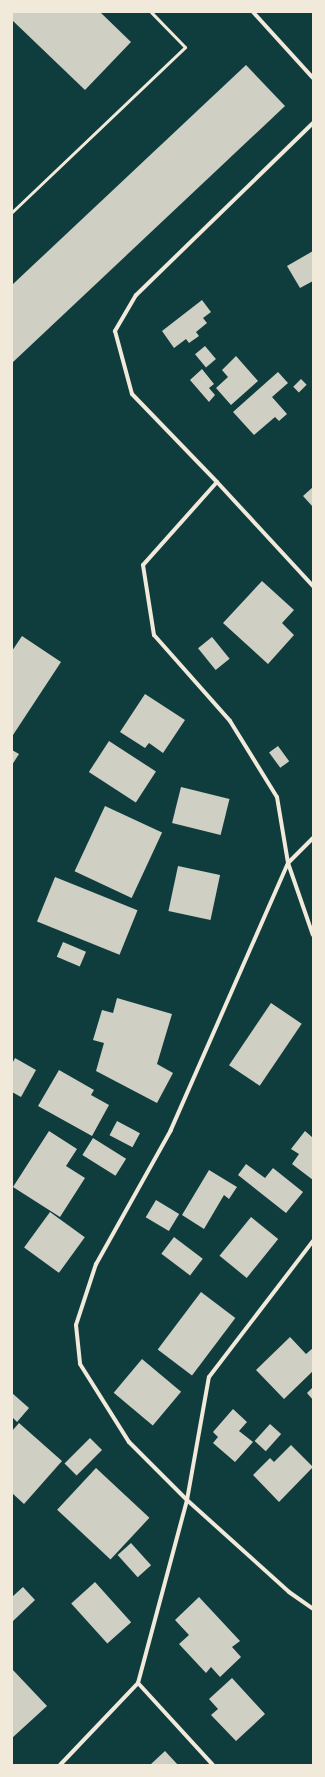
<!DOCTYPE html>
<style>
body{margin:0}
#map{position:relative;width:325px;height:1777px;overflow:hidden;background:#0f3d3e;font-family:"Libre Baskerville",serif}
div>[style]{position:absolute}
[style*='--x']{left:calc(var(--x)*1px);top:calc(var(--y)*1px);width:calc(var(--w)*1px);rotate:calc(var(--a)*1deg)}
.building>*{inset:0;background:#cfcfc3;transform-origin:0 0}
.service>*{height:3px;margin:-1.5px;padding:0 1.5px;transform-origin:1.5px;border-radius:1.5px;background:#f1e9da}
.minor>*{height:4px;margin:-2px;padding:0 2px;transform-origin:2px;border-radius:2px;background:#f1e9da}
span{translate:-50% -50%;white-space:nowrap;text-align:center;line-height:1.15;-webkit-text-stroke:4px #f1e9da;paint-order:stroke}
.frame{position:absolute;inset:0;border:13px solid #f1e9da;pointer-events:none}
</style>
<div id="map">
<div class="building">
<i style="clip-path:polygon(12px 12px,100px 12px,131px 42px,85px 90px,12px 20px)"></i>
<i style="clip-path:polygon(246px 65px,285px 106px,12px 363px,12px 285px)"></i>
<i style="clip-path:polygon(313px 251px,313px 281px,300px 288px,287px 266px)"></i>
<i style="clip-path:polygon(202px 300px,211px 312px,203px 318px,207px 323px,196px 332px,199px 336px,189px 343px,186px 339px,174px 348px,162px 331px)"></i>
<i style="left:205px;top:346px;width:17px;height:13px;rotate:50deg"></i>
<i style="clip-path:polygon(236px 356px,258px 381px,231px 405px,216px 388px,228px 377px,222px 370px)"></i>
<i style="clip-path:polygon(202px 369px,214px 384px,209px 388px,215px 395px,209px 402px,190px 380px)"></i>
<i style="clip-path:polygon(278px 372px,288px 383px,272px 397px,287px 414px,279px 421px,275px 417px,254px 435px,233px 412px)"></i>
<i style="left:301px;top:379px;width:8px;height:11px;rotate:45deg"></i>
<i style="clip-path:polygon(313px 487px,313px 507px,303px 496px)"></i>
<i style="clip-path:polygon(262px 581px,294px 610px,282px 623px,294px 635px,268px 664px,223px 623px)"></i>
<i style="clip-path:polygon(22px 636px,61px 662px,13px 735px,12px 651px)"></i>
<i style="left:212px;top:637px;width:28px;height:18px;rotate:51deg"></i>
<i style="clip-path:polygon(145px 694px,185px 720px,163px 753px,149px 743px,145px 748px,120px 732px)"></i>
<i style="left:109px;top:741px;width:56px;height:37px;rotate:33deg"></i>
<i style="left:278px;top:746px;width:19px;height:11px;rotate:54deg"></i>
<i style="clip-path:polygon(12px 750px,19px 754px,12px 765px)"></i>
<i style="left:181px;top:787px;width:50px;height:37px;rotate:14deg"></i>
<i style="left:105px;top:806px;width:63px;height:72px;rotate:25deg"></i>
<i style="left:178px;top:866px;width:43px;height:46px;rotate:12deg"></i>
<i style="left:55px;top:877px;width:89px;height:48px;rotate:22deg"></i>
<i style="left:63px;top:942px;width:25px;height:16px;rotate:23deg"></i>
<i style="clip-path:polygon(117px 998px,172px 1014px,157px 1064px,173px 1073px,157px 1103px,96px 1071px,104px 1043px,93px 1040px,102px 1010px,113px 1013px)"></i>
<i style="left:271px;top:1003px;width:37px;height:75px;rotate:34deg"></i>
<i style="clip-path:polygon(15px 1058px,36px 1070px,21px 1097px,12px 1092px,12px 1064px)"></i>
<i style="clip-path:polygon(59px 1070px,94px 1090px,91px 1095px,109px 1105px,92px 1136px,38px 1106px)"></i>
<i style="left:117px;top:1121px;width:26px;height:16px;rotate:28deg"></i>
<i style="clip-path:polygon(49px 1131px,77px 1149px,66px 1166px,85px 1178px,60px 1217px,13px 1187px)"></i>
<i style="clip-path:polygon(305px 1131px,312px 1137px,313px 1136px,313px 1180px,292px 1164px,299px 1154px,291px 1149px)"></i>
<i style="left:93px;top:1138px;width:39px;height:20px;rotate:32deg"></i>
<i style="clip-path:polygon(246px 1164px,265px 1178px,273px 1168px,303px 1192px,286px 1213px,238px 1175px)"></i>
<i style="clip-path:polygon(209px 1170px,237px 1187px,229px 1199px,224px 1195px,204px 1229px,182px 1215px)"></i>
<i style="left:156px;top:1200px;width:27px;height:20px;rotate:31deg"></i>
<i style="left:50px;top:1212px;width:43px;height:44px;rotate:36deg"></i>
<i style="left:251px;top:1217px;width:35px;height:50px;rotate:39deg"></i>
<i style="left:174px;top:1237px;width:36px;height:21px;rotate:37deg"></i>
<i style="left:201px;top:1292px;width:43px;height:72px;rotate:37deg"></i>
<i style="clip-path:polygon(290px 1337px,306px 1354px,313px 1348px,313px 1371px,284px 1399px,256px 1370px)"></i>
<i style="left:142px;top:1359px;width:51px;height:44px;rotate:40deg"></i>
<i style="clip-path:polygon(313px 1387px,313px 1400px,307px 1393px)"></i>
<i style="clip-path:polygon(12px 1393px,29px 1408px,17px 1422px,12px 1417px)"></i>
<i style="clip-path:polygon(233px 1409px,247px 1422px,239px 1431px,253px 1442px,235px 1462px,213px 1443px,218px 1437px,213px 1432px)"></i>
<i style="clip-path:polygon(19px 1423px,62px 1461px,24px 1504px,12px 1493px,12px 1431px)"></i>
<i style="left:270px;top:1424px;width:15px;height:23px;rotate:42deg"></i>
<i style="left:90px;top:1438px;width:17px;height:36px;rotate:45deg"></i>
<i style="clip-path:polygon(291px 1445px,313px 1467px,279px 1502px,253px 1475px,270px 1458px,274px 1462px)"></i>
<i style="left:96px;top:1468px;width:73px;height:57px;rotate:43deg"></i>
<i style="left:131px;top:1543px;width:30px;height:18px;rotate:48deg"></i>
<i style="left:95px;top:1582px;width:54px;height:32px;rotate:48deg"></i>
<i style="clip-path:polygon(23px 1587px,35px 1600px,12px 1622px,12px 1597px)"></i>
<i style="clip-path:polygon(199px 1597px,240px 1641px,232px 1647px,241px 1657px,220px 1677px,211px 1667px,206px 1673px,179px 1644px,189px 1635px,175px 1620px)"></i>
<i style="clip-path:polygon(12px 1669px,47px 1706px,12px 1738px)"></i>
<i style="clip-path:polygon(232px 1678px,265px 1714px,236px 1741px,211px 1715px,218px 1709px,209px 1699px)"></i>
<i style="clip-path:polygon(165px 1751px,178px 1765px,150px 1765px)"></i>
</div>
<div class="service">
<i style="--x:12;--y:212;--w:239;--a:-43.6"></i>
<i style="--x:185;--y:47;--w:49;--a:-134.2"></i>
</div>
<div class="minor">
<i style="--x:253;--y:12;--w:89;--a:47.7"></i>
<i style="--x:313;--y:123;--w:247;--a:135.8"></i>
<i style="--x:136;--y:295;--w:42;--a:120.3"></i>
<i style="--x:115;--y:331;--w:65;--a:74.9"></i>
<i style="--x:132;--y:394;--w:122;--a:46"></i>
<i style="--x:217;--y:482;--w:142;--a:47.3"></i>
<i style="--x:217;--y:482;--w:111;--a:131.7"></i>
<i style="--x:143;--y:565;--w:71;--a:81.1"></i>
<i style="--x:154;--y:635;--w:115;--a:48.5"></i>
<i style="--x:230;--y:721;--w:89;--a:58.3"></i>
<i style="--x:277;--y:797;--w:67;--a:80.5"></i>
<i style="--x:288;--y:863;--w:76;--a:70.9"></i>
<i style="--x:313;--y:838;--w:35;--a:135"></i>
<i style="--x:288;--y:863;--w:292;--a:113.7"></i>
<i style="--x:171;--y:1130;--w:154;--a:119.2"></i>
<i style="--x:96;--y:1264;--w:64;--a:108.2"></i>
<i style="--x:76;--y:1325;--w:39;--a:84"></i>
<i style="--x:80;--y:1364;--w:92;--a:57.9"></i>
<i style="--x:129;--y:1442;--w:82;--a:45"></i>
<i style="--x:187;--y:1500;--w:137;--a:42"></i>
<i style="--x:289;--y:1592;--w:29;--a:35"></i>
<i style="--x:138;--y:1683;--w:111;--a:47.6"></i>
<i style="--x:60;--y:1765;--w:113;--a:-46.4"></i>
<i style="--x:138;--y:1683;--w:189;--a:-75"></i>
<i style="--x:187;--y:1500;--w:125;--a:-79.9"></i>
<i style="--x:209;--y:1377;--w:171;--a:-52.6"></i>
</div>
<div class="frame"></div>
</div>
